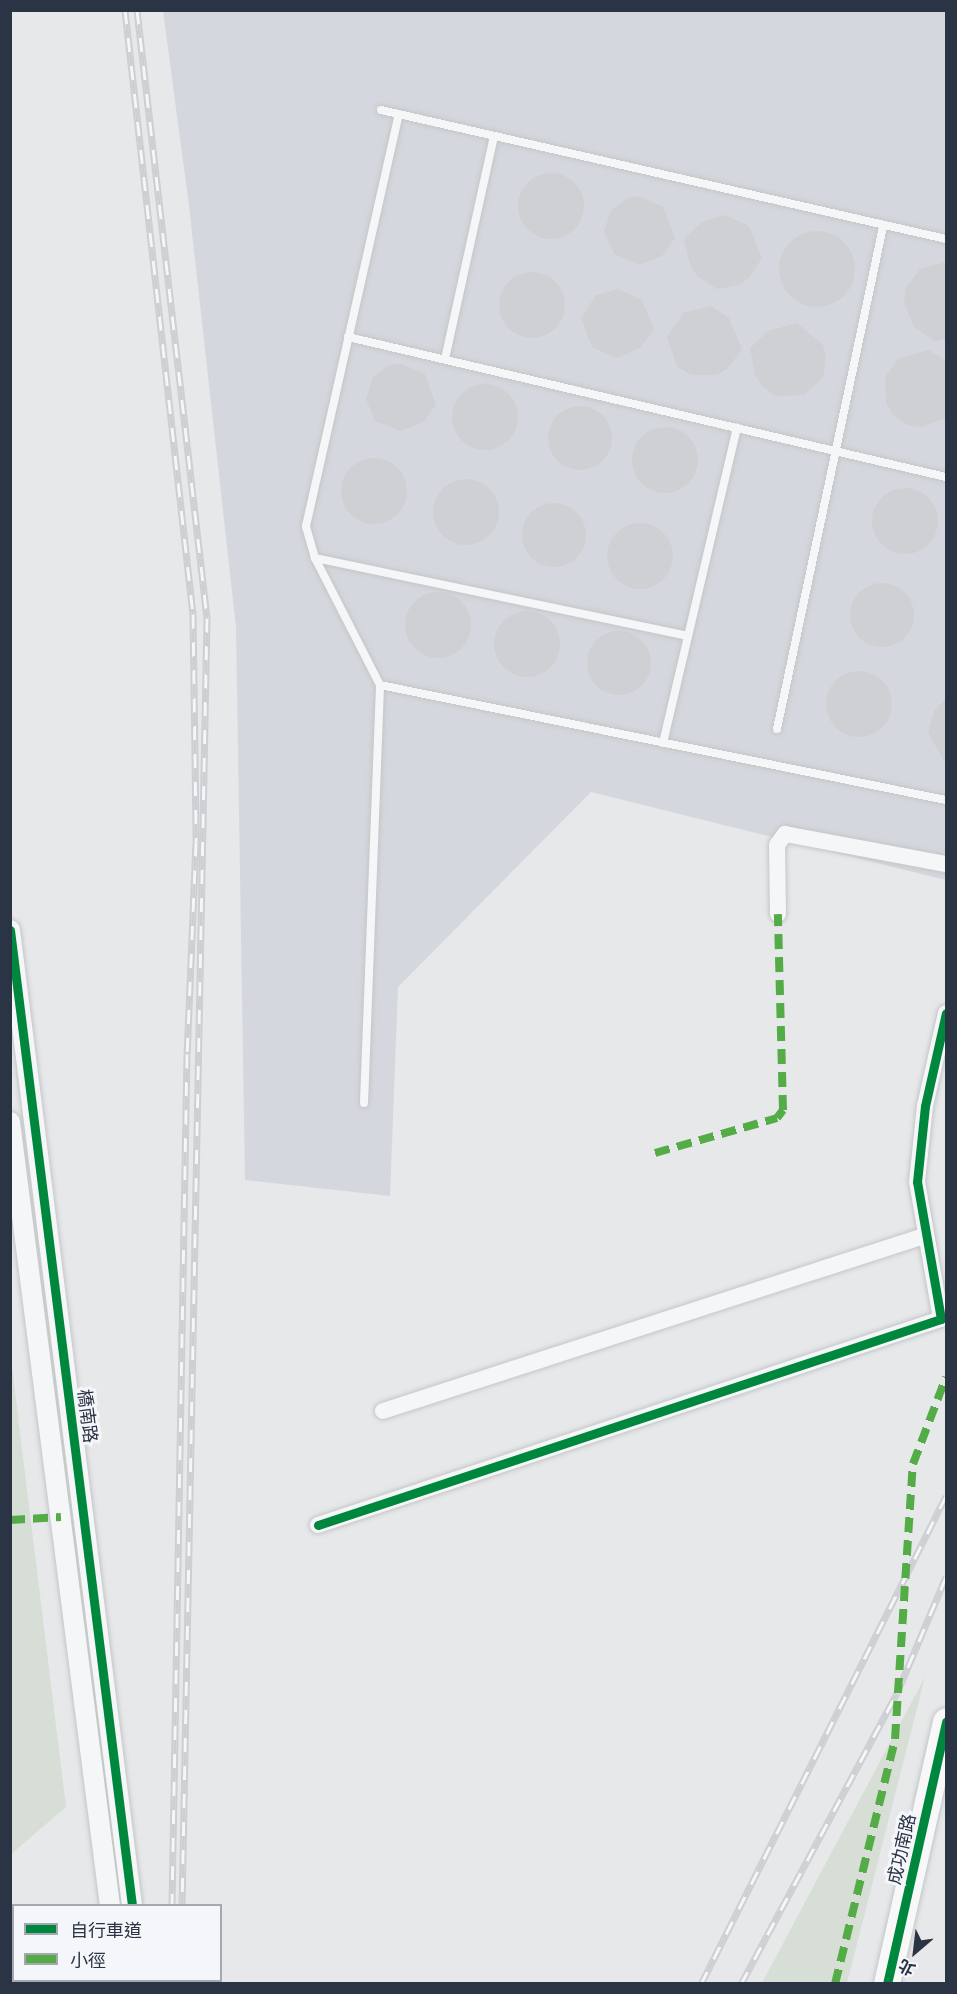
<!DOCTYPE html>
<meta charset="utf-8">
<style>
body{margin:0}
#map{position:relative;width:957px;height:1994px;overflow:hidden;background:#e6e8ea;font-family:Manrope,"Noto Sans TC",sans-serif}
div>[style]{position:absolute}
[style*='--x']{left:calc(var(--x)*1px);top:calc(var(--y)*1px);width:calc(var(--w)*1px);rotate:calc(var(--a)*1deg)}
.built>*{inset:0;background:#d4d7dd}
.green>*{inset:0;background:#d6ded6}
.building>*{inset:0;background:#ced0d3}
.round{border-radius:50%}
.roads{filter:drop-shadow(0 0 2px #c4c6c8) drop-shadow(0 0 2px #c4c6c8)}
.service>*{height:8px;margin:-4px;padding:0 4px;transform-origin:4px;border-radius:4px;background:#f5f6f7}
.minor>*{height:16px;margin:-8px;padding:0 8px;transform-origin:8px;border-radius:8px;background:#f5f6f7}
.tertiary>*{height:20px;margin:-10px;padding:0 10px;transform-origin:10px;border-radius:10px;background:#f5f6f7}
.primary>*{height:26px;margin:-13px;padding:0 13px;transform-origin:13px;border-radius:13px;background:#f8f8f8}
.rail>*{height:7px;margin-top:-3.5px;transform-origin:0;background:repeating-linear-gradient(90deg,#f4f6f9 0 14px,#cecfd2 0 28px);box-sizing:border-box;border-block:2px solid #cecfd2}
.quiet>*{height:8px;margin-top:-4px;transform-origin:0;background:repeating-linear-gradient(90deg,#54ac47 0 15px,transparent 0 23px)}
.cycleway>*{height:9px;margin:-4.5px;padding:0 4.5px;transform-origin:4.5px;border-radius:4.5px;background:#00873e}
span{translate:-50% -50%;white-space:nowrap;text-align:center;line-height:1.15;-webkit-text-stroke:6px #f4f6f9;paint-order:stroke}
.street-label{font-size:18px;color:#2b3445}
.frame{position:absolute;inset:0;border:12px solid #2b3445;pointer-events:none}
.legend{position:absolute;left:12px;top:1904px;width:210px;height:78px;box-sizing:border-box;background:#f4f6f9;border:2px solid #a4a8b1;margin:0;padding:8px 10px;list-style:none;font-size:18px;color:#2b3445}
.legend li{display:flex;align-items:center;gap:12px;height:30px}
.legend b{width:30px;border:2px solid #a4a8b1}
.north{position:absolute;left:885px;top:1922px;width:60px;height:60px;-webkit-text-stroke:4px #f4f6f9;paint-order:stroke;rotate:208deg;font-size:16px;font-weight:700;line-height:24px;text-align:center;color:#2b3445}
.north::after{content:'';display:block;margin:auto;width:21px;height:27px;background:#2b3445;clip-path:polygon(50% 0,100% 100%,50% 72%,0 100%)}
</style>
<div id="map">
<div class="built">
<i style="clip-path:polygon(163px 11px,946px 11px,946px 880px,591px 792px,398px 987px,390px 1196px,245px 1180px,236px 627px,189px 206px)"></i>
</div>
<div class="green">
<i style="clip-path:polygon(10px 1351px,66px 1807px,11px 1854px,10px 1854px)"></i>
<i style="clip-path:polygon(925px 1677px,847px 1983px,762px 1983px)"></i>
</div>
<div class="building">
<i class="round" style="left:518px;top:173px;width:66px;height:66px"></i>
<i style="clip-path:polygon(639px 196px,663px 207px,675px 238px,662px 256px,639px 265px,614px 254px,604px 232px,611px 210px,628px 198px)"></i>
<i style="clip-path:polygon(725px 215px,749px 226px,762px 258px,749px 278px,738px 285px,717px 289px,697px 276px,690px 265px,684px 239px,702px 222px)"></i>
<i class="round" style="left:779px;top:231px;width:76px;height:76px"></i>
<i style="clip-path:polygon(946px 262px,946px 339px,935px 341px,914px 327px,904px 302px,906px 288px,920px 269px)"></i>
<i class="round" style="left:499px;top:272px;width:66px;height:66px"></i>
<i style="clip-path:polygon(618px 289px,642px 300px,654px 330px,640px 348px,617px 358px,592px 347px,581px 318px,596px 295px)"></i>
<i style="clip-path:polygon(711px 306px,729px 318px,742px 349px,728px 368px,717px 375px,691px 375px,677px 366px,667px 337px,683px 313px)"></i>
<i style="clip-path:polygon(797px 323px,823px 345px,826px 357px,823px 377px,804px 395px,776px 396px,762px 386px,755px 375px,750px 348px,768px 331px)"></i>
<i style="clip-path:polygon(929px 350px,946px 361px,946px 418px,922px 427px,908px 425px,893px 415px,886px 403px,885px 377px,899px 358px)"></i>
<i style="clip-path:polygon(401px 364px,425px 374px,436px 405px,423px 422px,401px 431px,375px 421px,366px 399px,373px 377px,390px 365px)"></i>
<i class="round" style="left:452px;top:384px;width:66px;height:66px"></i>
<i class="round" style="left:548px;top:406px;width:64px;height:64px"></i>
<i class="round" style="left:632px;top:427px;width:66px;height:66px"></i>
<i class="round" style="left:341px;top:458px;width:66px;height:66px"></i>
<i class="round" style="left:433px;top:479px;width:66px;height:66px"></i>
<i class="round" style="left:872px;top:488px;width:66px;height:66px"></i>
<i class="round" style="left:522px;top:503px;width:64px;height:64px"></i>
<i class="round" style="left:607px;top:523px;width:66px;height:66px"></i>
<i class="round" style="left:850px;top:583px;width:64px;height:64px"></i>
<i class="round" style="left:405px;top:592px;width:66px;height:66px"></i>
<i class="round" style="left:494px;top:611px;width:66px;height:66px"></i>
<i class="round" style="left:587px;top:631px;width:64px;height:64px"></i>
<i class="round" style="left:826px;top:671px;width:66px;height:66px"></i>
<i style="clip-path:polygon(946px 698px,946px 764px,928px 733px,934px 711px)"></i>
</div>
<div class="roads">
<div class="service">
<i style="--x:381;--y:110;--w:580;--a:12.86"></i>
<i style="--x:348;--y:337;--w:614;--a:13.18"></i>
<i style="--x:445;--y:359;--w:228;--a:-77.6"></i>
<i style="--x:315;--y:558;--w:381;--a:11.8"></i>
<i style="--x:380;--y:685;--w:578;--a:11.49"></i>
<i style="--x:777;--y:729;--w:513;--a:-78.08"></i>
<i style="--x:663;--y:743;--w:324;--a:-76.8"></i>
<i style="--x:364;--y:1103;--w:418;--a:-87.8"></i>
<i style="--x:380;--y:685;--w:143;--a:-117.1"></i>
<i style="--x:315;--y:558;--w:33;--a:-106"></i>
<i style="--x:306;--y:526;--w:422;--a:-77.3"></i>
</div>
<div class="minor">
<i style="--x:778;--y:914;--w:69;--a:-90.8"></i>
<i style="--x:777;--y:845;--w:14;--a:-54"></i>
<i style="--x:785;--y:834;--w:164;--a:10.6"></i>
<i style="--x:383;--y:1411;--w:569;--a:-17.93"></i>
<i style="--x:318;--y:1525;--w:656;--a:-18.3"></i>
<i style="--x:941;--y:1319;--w:139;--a:-99.9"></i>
<i style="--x:917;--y:1182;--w:76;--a:-84"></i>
<i style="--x:925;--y:1106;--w:95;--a:-77.3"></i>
</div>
<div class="tertiary">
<i style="--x:10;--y:930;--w:984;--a:82.87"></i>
<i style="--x:10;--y:1122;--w:790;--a:82.73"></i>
<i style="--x:173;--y:1980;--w:6;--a:45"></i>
</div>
<div class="primary">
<i style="--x:887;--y:1984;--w:269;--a:-77.3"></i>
</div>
</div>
<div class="rail">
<i style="--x:125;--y:10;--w:608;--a:83.58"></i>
<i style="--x:193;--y:614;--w:228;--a:89.2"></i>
<i style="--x:196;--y:842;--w:212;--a:92.4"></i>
<i style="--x:187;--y:1054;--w:852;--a:91.01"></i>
<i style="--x:137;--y:10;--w:612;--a:83.43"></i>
<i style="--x:207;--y:618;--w:1288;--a:91.11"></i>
<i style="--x:171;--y:1984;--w:4;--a:-90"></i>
<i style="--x:181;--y:1984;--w:4;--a:-90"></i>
<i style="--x:701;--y:1984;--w:546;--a:-63.34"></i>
<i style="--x:741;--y:1984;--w:330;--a:-61.8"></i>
<i style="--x:897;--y:1693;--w:126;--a:-67.1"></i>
</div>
<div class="quiet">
<i style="--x:655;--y:1153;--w:127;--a:-16"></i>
<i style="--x:777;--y:1118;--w:10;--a:-53"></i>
<i style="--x:783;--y:1110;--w:196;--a:-91.5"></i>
<i style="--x:10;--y:1520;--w:51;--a:-3.4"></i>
<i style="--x:835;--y:1984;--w:252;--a:-76.2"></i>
<i style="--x:895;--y:1739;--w:276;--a:-86.3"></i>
<i style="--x:913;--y:1464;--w:93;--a:-69.2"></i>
</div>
<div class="cycleway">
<i style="--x:10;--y:930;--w:984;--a:82.87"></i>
<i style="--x:318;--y:1525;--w:656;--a:-18.3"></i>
<i style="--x:941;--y:1319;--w:139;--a:-99.9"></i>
<i style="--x:917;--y:1182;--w:76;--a:-84"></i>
<i style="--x:925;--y:1106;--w:95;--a:-77.3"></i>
<i style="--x:887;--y:1984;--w:269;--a:-77.3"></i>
</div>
<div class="street-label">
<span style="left:88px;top:1416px;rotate:83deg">橋南路</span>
<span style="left:901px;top:1849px;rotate:-77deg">成功南路</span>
</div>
<div class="frame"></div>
<ul class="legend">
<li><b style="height:8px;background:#00873e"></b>自行車道</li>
<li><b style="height:8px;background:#54ac47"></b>小徑</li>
</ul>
<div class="north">北</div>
</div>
